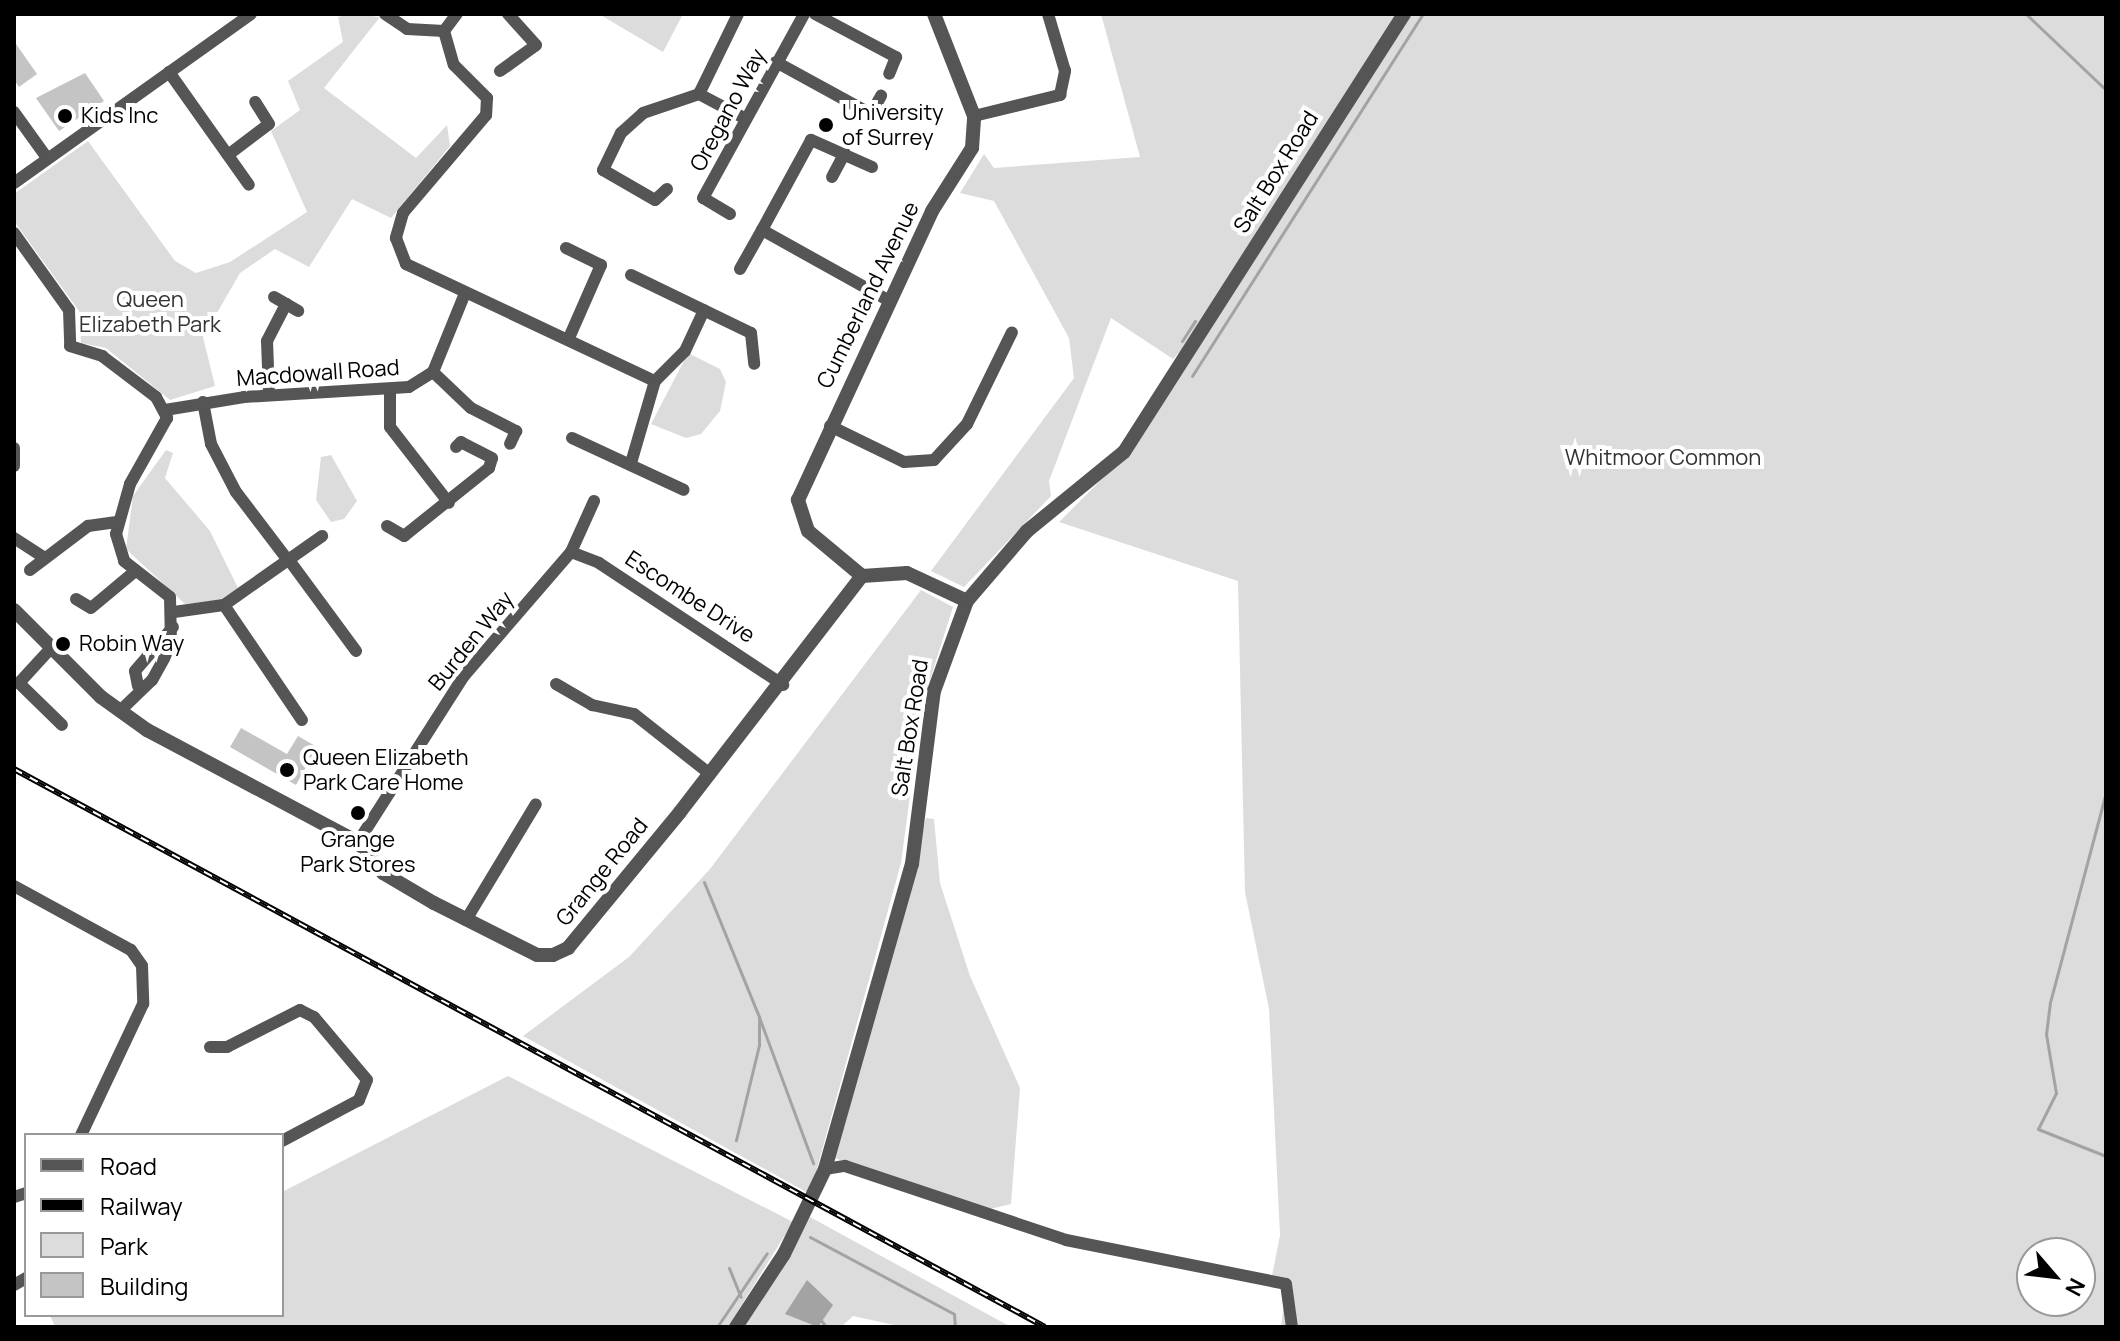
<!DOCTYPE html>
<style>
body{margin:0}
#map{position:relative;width:2120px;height:1341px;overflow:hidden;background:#fff;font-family:Manrope,sans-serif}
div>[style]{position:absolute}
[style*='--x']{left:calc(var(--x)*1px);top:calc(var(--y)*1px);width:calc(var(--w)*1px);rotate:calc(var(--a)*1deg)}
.green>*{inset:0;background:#dcdcdc}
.water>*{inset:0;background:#a3a3a3}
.stream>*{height:3px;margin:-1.5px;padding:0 1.5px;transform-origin:1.5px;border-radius:1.5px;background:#a3a3a3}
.building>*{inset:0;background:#c4c4c4}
.minor>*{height:12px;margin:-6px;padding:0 6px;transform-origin:6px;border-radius:6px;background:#555}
.tertiary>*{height:14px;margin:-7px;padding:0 7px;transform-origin:7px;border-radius:7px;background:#555}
.rail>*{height:6px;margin-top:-3px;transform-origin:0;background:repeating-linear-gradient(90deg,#fff 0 9px,#000 0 18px);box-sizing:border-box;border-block:2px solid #000}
.dots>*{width:22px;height:22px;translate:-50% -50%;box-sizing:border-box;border:4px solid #fff;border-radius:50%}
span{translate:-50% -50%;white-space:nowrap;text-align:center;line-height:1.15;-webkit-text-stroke:8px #fff;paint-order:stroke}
.street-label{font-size:22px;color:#000}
.poi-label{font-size:22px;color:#000}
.left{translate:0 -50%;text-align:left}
.park-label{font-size:22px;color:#333}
.frame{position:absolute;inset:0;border:16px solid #000;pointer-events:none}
.legend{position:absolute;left:24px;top:1133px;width:260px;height:184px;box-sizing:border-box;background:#fff;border:2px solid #999;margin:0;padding:10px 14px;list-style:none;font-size:24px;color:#000}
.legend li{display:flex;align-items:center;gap:16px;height:40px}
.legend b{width:40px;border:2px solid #999}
.north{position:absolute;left:2016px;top:1237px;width:80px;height:80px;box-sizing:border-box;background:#fff;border:2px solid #999;border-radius:50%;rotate:118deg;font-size:22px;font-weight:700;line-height:32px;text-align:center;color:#000}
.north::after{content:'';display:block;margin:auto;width:28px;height:36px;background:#000;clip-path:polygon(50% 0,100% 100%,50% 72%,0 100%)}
</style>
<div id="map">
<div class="green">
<i style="clip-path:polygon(350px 14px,380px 17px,324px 88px,416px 158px,447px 125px,450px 146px,391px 218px,352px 199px,309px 267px,275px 249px,240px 273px,203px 337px,215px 386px,170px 400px,106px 348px,81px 343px,79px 311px,14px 221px,14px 194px,88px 141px,175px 261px,196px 273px,230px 262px,307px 212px,271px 131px,300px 110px,288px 81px,343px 42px,338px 17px)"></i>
<i style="clip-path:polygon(599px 14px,683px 14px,663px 52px)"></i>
<i style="clip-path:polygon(1101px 14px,1397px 14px,1189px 342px,1173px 359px,1111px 318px,1049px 481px,1051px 496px,964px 587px,931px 571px,1074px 378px,1069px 338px,994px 201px,960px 193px,984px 154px,994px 168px,1140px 157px)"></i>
<i style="clip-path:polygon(evenodd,1411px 14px,2106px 14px,2106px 1327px,1281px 1327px,1287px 1279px,1272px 1276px,1280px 1235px,1269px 1009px,1245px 892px,1238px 581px,1059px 522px,1122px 459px,1411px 14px,2032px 1253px,2080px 1253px,2080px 1301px,2032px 1301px,2032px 1253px)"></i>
<i style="clip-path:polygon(688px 353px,720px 369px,726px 382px,720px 411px,701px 434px,686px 438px,651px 424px)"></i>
<i style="clip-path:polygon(166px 450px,173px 453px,165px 478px,210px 531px,238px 588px,218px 601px,185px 604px,126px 549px,133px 496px)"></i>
<i style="clip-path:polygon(331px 455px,357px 501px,344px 519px,331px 522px,316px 500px,321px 457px)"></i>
<i style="clip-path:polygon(921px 590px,953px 607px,922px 705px,901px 863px,810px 1194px,523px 1036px,629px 957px,710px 869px)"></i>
<i style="clip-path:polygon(926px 818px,934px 819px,940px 883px,970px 976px,1020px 1088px,1011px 1204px,990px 1209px,834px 1158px)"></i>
<i style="clip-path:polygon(508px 1076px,793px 1222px,728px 1327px,55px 1327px,50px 1315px,282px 1315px,282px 1192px)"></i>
<i style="clip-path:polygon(810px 1217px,1011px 1327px,903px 1327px,853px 1316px,841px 1327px,742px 1327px)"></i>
</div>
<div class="water">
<i style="clip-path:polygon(807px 1280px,833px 1305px,818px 1327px,785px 1314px)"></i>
</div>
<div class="stream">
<i style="--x:2026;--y:14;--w:110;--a:43.5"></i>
<i style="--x:1182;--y:341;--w:24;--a:-57"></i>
<i style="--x:1192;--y:376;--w:429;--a:-57.5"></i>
<i style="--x:2106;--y:792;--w:217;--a:104.9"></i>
<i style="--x:2050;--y:1002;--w:32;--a:97"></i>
<i style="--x:2046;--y:1034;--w:60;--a:80.4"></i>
<i style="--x:2056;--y:1093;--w:40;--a:116.6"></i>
<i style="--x:2038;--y:1129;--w:73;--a:21.7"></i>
<i style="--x:704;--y:882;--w:146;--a:67.8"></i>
<i style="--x:759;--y:1017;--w:28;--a:90"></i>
<i style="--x:759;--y:1045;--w:98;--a:103.6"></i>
<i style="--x:759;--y:1017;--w:156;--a:69.7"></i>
<i style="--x:810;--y:1237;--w:163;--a:28.1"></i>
<i style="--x:954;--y:1314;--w:13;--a:86"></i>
<i style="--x:729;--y:1268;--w:31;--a:68"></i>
<i style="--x:820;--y:1319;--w:10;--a:53"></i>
<i style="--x:717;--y:1327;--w:89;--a:-56"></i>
</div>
<div class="building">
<i style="clip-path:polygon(14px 41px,37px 74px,19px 87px,14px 80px)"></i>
<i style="clip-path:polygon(85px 73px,104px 101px,59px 131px,36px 98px)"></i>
<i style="clip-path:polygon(241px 728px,287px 754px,298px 736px,317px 747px,296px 785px,230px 747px)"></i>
</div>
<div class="minor">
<i style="--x:385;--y:14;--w:27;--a:34"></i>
<i style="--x:407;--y:29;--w:37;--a:3"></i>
<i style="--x:815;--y:14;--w:92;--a:28"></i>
<i style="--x:896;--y:57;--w:18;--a:112"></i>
<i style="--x:444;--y:31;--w:35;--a:74"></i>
<i style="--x:454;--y:65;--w:47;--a:45"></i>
<i style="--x:487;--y:98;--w:17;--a:93"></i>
<i style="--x:486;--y:115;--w:128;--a:130.3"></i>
<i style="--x:403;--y:213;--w:26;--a:106"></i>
<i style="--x:396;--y:238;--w:28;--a:69"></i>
<i style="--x:406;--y:264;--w:275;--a:25.2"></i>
<i style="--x:444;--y:31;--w:21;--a:-53"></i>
<i style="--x:776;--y:62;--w:108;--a:28.7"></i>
<i style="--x:871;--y:114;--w:21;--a:-61"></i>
<i style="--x:500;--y:71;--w:44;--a:-35.8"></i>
<i style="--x:536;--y:45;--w:42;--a:-132.1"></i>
<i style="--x:169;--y:72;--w:138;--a:54.7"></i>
<i style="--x:699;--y:94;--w:89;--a:-64"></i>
<i style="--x:14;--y:112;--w:57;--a:54.3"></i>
<i style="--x:974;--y:116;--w:89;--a:-13.7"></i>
<i style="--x:1060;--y:95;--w:25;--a:-78"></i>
<i style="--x:1065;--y:71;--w:59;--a:-106.6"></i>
<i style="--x:228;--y:155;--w:51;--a:-37.1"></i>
<i style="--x:269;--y:124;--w:26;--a:-122"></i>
<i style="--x:872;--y:167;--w:67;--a:-156.1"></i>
<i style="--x:811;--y:140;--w:102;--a:118.6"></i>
<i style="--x:762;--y:230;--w:144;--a:29.1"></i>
<i style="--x:832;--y:177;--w:27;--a:-62"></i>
<i style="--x:14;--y:183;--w:291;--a:-35.5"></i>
<i style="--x:667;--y:189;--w:16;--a:137"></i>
<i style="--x:655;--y:200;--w:60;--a:-150"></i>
<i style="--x:603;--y:170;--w:41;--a:-64.1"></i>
<i style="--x:621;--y:133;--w:30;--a:-42"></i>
<i style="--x:643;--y:113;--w:59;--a:-18.7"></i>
<i style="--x:699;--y:94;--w:53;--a:28"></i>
<i style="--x:730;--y:214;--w:31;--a:-149"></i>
<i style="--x:703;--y:198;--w:210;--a:-61.2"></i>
<i style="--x:14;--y:233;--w:95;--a:54.5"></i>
<i style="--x:69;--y:310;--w:36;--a:88"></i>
<i style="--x:70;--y:346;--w:34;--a:17"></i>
<i style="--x:102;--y:356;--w:68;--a:37.2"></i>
<i style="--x:156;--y:397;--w:24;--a:62"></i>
<i style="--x:167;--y:418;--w:76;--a:119.3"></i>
<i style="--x:130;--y:484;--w:52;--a:105.6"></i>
<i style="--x:116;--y:534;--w:28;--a:73"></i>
<i style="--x:124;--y:561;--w:58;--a:38"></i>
<i style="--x:170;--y:597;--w:49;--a:88.8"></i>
<i style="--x:171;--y:646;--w:39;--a:119"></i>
<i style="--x:152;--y:680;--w:45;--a:135.9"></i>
<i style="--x:566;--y:248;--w:39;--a:26"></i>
<i style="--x:601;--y:265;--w:80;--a:113.7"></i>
<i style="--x:740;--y:269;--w:45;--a:-60.6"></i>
<i style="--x:631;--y:275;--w:133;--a:25.8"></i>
<i style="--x:751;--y:333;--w:31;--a:84"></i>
<i style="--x:274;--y:297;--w:28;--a:30"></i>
<i style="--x:433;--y:372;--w:52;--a:43.5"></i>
<i style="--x:471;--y:408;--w:51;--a:27.1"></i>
<i style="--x:516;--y:431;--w:14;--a:115"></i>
<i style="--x:390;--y:392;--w:35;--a:90"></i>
<i style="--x:390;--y:427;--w:96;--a:52.2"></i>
<i style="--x:269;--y:395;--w:54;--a:-92.1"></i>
<i style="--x:267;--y:341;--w:42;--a:-62.8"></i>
<i style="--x:203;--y:402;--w:43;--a:79.2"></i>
<i style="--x:211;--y:444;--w:54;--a:62.5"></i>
<i style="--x:236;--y:492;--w:79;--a:52.7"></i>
<i style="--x:165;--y:410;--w:80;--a:-9.3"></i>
<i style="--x:244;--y:397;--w:165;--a:-3.5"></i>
<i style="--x:409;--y:387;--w:28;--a:-32"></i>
<i style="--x:433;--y:372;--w:85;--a:-67.9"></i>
<i style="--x:830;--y:426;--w:82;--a:25.9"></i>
<i style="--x:904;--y:462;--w:30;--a:-4"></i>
<i style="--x:934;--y:460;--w:49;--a:-47.5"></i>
<i style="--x:967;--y:424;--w:102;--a:-63.9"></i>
<i style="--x:572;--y:438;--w:123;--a:24.9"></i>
<i style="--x:14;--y:448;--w:18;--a:90"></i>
<i style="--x:631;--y:463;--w:85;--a:-73.7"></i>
<i style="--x:655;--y:381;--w:42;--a:-45"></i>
<i style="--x:685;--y:351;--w:45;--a:-65.1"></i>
<i style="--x:387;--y:526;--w:20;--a:30"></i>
<i style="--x:404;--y:536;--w:109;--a:-38.7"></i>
<i style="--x:489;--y:468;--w:10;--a:-73"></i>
<i style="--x:492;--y:458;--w:35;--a:-153"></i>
<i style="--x:461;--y:442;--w:7;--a:135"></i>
<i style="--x:14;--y:538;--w:35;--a:33"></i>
<i style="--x:571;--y:552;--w:30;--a:21"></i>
<i style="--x:599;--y:563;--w:221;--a:33.5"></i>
<i style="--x:571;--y:552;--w:56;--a:-65.7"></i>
<i style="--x:289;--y:560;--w:113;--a:53.6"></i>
<i style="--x:30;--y:570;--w:73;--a:-37.2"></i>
<i style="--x:88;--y:526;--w:29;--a:-8"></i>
<i style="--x:76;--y:599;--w:17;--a:31"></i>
<i style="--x:91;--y:608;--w:56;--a:-39.9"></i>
<i style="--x:224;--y:605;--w:139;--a:55.9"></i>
<i style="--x:174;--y:612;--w:50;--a:-8"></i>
<i style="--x:224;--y:605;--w:120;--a:-35.1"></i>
<i style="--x:52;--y:647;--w:49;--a:132.5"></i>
<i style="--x:19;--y:683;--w:60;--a:44.3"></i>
<i style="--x:556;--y:684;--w:42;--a:30.3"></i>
<i style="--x:592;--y:705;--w:43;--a:12.1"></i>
<i style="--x:634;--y:714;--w:97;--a:38.3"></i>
<i style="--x:138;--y:686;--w:15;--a:-101"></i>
<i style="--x:135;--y:671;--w:58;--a:-49.2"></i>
<i style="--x:358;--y:842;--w:196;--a:-57.5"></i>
<i style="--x:463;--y:677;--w:165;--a:-49.2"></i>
<i style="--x:14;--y:886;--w:133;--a:28.7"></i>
<i style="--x:131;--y:950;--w:19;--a:55"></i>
<i style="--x:142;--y:966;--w:38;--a:88"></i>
<i style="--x:143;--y:1004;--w:145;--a:115.3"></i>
<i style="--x:466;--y:920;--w:135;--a:-58.9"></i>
<i style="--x:210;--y:1047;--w:17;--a:0"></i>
<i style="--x:227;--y:1047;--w:82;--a:-26.9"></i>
<i style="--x:300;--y:1010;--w:16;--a:27"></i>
<i style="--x:314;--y:1017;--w:82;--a:49.9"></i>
<i style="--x:367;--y:1080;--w:22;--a:112"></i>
<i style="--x:359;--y:1100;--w:87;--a:152"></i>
<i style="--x:825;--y:1169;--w:20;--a:-9"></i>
<i style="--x:845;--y:1166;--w:233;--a:18.5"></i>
<i style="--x:1066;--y:1240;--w:224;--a:11.3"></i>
<i style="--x:1286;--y:1284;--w:43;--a:82.1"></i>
<i style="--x:14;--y:1197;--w:13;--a:-18"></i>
<i style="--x:14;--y:1285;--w:14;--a:-30"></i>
</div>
<div class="tertiary">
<i style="--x:862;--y:576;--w:70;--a:-140.2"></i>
<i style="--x:808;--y:531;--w:33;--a:-108"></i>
<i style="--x:798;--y:500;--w:319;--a:-65.1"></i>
<i style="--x:932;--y:211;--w:75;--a:-57.6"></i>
<i style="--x:972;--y:148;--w:32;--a:-86"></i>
<i style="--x:974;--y:116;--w:110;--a:-111.4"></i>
<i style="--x:862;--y:576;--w:45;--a:-3.8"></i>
<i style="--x:907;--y:573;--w:66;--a:25"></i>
<i style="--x:14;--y:610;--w:123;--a:45"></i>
<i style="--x:101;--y:697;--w:57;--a:35.7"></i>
<i style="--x:147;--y:730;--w:239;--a:28"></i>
<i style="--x:358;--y:842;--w:40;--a:51"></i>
<i style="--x:383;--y:873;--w:59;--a:30.5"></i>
<i style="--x:434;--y:903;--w:115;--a:26.8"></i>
<i style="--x:537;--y:955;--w:16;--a:0"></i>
<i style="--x:553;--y:955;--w:17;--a:-25"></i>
<i style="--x:568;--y:948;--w:176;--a:-50.5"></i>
<i style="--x:680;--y:812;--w:298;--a:-52.4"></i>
<i style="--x:736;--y:1327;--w:87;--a:-56.7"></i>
<i style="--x:784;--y:1254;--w:94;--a:-64.2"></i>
<i style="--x:825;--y:1169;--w:317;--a:-74.1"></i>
<i style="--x:912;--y:864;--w:174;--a:-82.8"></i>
<i style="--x:934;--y:691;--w:96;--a:-69.9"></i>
<i style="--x:967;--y:601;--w:92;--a:-49.4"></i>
<i style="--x:1027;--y:531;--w:125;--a:-39.2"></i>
<i style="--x:1124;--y:452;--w:520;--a:-57.41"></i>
</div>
<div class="rail">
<i style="--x:14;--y:769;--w:1172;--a:28.42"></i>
</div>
<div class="dots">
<i style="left:65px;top:116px;background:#000"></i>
<i style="left:826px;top:125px;background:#000"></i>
<i style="left:63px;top:644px;background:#000"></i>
<i style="left:287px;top:770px;background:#000"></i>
<i style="left:358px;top:813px;background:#000"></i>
</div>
<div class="street-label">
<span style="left:728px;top:110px;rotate:-62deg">Oregano Way</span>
<span style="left:1276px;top:172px;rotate:-58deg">Salt Box Road</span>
<span style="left:868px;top:295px;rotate:-64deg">Cumberland Avenue</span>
<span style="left:318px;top:373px;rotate:-4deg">Macdowall Road</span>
<span style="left:690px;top:597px;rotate:33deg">Escombe Drive</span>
<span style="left:471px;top:641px;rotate:-51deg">Burden Way</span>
<span style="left:910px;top:728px;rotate:-81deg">Salt Box Road</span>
<span style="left:602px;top:872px;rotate:-51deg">Grange Road</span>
</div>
<div class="poi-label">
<span class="left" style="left:842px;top:125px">University<br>of Surrey</span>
<span class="left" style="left:81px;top:116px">Kids Inc</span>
<span class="left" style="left:79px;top:644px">Robin Way</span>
<span class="left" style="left:303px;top:770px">Queen Elizabeth<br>Park Care Home</span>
<span style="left:358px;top:852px">Grange<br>Park Stores</span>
</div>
<div class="park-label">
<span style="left:150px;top:312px">Queen<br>Elizabeth Park</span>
<span style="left:1663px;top:458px">Whitmoor Common</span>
</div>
<div class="frame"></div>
<ul class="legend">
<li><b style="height:10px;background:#555"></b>Road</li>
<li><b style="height:10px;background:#000"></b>Railway</li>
<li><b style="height:22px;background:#dcdcdc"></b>Park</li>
<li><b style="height:22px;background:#c4c4c4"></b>Building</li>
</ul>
<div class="north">N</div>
</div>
